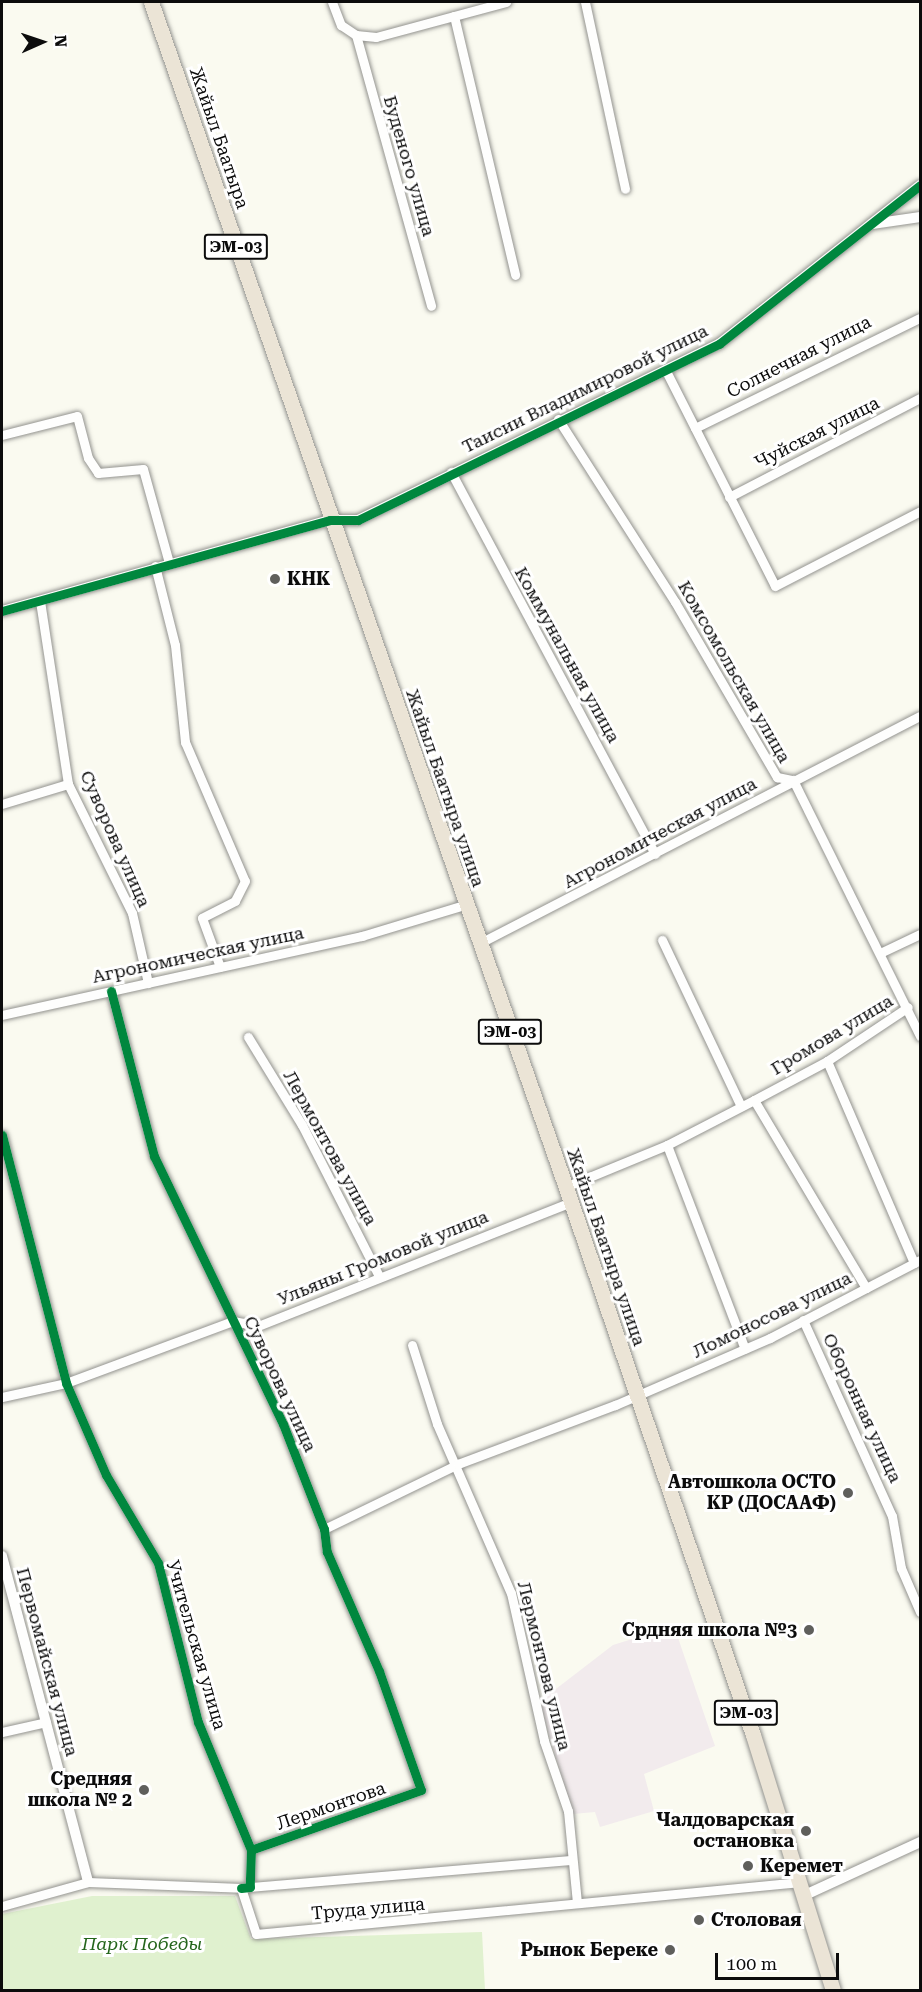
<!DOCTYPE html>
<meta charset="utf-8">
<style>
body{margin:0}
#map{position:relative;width:922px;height:1992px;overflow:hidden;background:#fafaf0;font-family:"Roboto Serif",serif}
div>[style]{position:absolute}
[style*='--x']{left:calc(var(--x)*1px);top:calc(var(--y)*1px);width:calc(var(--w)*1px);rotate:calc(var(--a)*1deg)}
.industrial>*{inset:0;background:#f2ebed}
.green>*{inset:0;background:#e0f1cf}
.roads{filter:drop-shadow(0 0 2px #93938f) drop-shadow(0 0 2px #93938f)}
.minor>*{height:9px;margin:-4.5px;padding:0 4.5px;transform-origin:4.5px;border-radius:4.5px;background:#fefefd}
.tertiary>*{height:10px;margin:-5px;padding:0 5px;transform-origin:5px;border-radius:5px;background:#fefefd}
.trunk>*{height:15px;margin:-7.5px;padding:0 7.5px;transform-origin:7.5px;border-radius:7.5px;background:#ebe4d6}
.cycleway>*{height:9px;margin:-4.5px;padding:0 4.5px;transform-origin:4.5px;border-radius:4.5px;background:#00873e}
.dots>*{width:16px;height:16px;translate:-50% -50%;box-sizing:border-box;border:3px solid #fff;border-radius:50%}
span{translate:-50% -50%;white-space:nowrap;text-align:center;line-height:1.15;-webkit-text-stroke:6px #fff;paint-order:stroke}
.shield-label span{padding:2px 4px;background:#fff;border:2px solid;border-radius:4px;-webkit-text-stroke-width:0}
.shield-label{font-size:16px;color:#0c0c0c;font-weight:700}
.street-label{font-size:18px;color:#0c0c0c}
.poi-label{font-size:18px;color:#0c0c0c;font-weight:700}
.left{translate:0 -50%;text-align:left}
.right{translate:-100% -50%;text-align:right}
.park-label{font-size:18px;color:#24651b;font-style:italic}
.frame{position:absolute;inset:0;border:3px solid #0c0c0c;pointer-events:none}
.north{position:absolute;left:12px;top:12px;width:60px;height:60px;-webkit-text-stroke:4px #fff;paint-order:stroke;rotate:87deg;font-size:16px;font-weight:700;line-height:24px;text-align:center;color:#0c0c0c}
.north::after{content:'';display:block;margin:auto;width:21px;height:27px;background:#0c0c0c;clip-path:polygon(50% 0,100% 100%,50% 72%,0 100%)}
.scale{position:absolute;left:715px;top:1953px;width:124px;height:27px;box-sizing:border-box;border:3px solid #0c0c0c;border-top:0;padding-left:8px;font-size:18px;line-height:21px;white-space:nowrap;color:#0c0c0c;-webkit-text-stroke:4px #fff;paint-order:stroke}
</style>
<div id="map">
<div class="industrial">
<i style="clip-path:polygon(674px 1626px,715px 1746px,644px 1774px,654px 1811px,600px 1827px,595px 1812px,573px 1814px,539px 1702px,613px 1645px)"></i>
</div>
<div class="green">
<i style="clip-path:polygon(92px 1896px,235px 1896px,251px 1939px,482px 1932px,485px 1990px,2px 1990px,2px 1914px)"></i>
</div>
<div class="roads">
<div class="minor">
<i style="--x:332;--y:2;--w:25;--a:69"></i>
<i style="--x:341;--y:25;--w:18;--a:34"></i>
<i style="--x:356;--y:35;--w:20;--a:6"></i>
<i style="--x:376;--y:37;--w:135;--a:-15.1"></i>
<i style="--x:585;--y:2;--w:191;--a:77.9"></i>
<i style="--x:454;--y:16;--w:266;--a:76.7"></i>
<i style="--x:356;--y:35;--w:281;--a:74.5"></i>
<i style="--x:665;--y:369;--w:243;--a:63.1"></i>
<i style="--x:775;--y:586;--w:163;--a:-27.3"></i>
<i style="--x:558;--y:419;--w:217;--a:57.4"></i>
<i style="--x:675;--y:602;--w:203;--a:59.8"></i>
<i style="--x:777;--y:777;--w:16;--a:11"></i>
<i style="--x:793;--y:780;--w:286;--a:63.6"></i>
<i style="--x:695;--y:428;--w:250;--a:-26.1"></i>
<i style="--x:2;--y:435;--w:77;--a:-14.2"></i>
<i style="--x:77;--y:416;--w:43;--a:75.3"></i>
<i style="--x:88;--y:458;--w:18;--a:56"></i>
<i style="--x:98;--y:473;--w:45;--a:-5.1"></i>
<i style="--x:143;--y:469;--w:98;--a:74.5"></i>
<i style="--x:451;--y:472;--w:433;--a:61.9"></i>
<i style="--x:729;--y:497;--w:215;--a:-27.4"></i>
<i style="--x:155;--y:566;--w:81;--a:75.8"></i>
<i style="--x:175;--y:645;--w:98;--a:84.1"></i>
<i style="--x:185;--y:742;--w:151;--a:66.7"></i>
<i style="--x:245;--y:881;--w:22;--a:117"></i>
<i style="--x:235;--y:901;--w:37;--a:153"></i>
<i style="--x:202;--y:918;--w:52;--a:69.8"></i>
<i style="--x:40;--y:601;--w:185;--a:81.3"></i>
<i style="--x:68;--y:784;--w:144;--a:63.6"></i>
<i style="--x:132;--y:913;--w:72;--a:77.1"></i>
<i style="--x:2;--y:804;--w:69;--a:-16.9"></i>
<i style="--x:662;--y:940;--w:184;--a:64.6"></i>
<i style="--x:478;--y:944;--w:497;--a:-27.3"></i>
<i style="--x:880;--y:953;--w:44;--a:-25.4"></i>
<i style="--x:111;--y:991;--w:171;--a:75.4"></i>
<i style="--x:154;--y:1156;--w:297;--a:64.3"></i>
<i style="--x:283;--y:1424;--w:113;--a:68.7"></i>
<i style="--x:324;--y:1529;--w:23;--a:83"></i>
<i style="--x:327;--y:1552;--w:130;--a:66.4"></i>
<i style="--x:379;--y:1671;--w:126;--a:70.6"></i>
<i style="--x:421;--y:1790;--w:180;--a:160.6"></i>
<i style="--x:2;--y:1015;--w:369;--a:-12.4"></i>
<i style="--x:362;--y:936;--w:107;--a:-16.9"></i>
<i style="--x:248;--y:1037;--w:103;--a:58.5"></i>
<i style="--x:302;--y:1125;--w:169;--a:63"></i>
<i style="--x:827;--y:1061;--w:220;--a:66.7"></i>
<i style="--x:754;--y:1100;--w:219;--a:59.2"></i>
<i style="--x:2;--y:1135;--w:256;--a:75.5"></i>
<i style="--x:66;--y:1383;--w:100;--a:66.5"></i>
<i style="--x:106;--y:1475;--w:102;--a:59.4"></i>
<i style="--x:158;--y:1563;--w:164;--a:75.9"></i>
<i style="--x:198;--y:1722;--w:139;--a:67.5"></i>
<i style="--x:251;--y:1850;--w:37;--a:92"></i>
<i style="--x:250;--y:1887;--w:9;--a:174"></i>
<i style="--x:667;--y:1145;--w:218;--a:69.1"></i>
<i style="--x:565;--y:1187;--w:110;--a:-22.4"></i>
<i style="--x:667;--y:1145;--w:98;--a:-27.3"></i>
<i style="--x:754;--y:1100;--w:83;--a:-28.1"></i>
<i style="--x:827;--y:1061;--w:97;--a:-33.7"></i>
<i style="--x:803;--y:1320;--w:215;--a:65.6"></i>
<i style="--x:892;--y:1516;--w:53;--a:80.2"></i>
<i style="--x:901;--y:1568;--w:48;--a:66.6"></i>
<i style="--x:412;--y:1345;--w:83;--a:72.4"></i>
<i style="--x:437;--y:1424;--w:184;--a:66.4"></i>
<i style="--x:511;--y:1593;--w:152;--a:77.4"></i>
<i style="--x:544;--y:1741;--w:74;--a:71.1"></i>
<i style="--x:568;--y:1811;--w:91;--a:84.4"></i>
<i style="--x:2;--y:1397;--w:66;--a:-12.3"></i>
<i style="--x:66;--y:1383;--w:178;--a:-20.4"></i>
<i style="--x:233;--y:1321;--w:25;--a:11"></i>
<i style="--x:258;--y:1326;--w:337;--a:-21.6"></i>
<i style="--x:324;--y:1529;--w:149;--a:-25.9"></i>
<i style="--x:458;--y:1464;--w:168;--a:-20.6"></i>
<i style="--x:615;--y:1405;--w:169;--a:-23.4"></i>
<i style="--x:770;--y:1338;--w:169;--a:-27.5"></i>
<i style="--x:2;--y:1732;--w:45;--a:-12.8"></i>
<i style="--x:250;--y:1887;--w:323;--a:-4.8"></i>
<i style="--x:2;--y:1906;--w:89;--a:-15.6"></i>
<i style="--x:88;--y:1882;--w:153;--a:2.2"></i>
<i style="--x:241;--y:1888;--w:48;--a:71.9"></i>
<i style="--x:256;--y:1934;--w:547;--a:-5.45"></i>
</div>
<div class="tertiary">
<i style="--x:872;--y:224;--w:49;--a:-8.3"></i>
<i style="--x:2;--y:611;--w:340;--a:-15.5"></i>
<i style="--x:330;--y:520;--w:28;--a:0"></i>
<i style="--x:358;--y:520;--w:402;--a:-26"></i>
<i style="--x:719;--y:344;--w:256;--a:-38.3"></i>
<i style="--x:2;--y:1556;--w:337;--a:75.2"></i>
<i style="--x:805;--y:1895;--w:127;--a:-24.7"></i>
</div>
<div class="trunk">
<i style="--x:151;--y:2;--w:1271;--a:70.71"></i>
<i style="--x:571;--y:1202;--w:563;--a:71.15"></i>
<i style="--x:753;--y:1735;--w:267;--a:72.6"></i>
</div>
</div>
<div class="cycleway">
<i style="--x:2;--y:611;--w:340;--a:-15.5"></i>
<i style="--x:330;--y:520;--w:28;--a:0"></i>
<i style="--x:358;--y:520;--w:402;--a:-26"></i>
<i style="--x:719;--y:344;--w:256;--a:-38.3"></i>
<i style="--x:111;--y:991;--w:171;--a:75.4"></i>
<i style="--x:154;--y:1156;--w:297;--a:64.3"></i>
<i style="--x:283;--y:1424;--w:113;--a:68.7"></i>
<i style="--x:324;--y:1529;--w:23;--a:83"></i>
<i style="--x:327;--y:1552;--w:130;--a:66.4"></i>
<i style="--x:379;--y:1671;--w:126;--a:70.6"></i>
<i style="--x:421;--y:1790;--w:180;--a:160.6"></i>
<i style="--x:2;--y:1135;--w:256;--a:75.5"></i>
<i style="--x:66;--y:1383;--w:100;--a:66.5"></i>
<i style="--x:106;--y:1475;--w:102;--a:59.4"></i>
<i style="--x:158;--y:1563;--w:164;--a:75.9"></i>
<i style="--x:198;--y:1722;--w:139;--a:67.5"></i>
<i style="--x:251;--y:1850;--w:37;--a:92"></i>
<i style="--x:250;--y:1887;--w:9;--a:174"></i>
</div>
<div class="dots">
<i style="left:275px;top:579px;background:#5f5f5c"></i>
<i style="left:848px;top:1493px;background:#5f5f5c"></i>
<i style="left:809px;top:1630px;background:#5f5f5c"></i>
<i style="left:144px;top:1790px;background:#5f5f5c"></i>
<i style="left:806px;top:1831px;background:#5f5f5c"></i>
<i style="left:748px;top:1866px;background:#5f5f5c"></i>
<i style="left:699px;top:1920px;background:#5f5f5c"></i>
<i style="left:670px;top:1950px;background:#5f5f5c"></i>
</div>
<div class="shield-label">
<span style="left:236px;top:247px">ЭМ-03</span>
<span style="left:510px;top:1032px">ЭМ-03</span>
<span style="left:746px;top:1713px">ЭМ-03</span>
</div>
<div class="street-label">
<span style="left:219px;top:138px;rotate:71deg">Жайыл Баатыра</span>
<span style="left:409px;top:166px;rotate:74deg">Буденого улица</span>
<span style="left:799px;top:357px;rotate:-27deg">Солнечная улица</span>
<span style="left:585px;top:389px;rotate:-26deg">Таисии Владимировой улица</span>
<span style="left:817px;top:433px;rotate:-27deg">Чуйская улица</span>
<span style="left:567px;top:655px;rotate:61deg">Коммунальная улица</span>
<span style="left:734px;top:672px;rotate:60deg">Комсомольская улица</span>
<span style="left:445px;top:788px;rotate:71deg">Жайыл Баатыра улица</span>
<span style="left:660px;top:833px;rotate:-28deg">Агрономическая улица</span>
<span style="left:115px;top:839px;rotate:66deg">Суворова улица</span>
<span style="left:198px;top:955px;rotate:-12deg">Агрономическая улица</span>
<span style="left:832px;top:1035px;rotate:-31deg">Громова улица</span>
<span style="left:330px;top:1148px;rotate:61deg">Лермонтова улица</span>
<span style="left:606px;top:1247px;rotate:71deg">Жайыл Баатыра улица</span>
<span style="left:383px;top:1258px;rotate:-22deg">Ульяны Громовой улица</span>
<span style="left:772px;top:1315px;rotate:-26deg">Ломоносова улица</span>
<span style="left:280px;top:1384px;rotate:65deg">Суворова улица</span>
<span style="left:862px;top:1408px;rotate:65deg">Оборонная улица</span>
<span style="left:196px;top:1645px;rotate:74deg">Учительская улица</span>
<span style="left:47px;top:1662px;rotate:75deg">Первомайская улица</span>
<span style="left:544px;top:1666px;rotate:76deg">Лермонтова улица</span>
<span style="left:331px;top:1806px;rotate:-19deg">Лермонтова</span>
<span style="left:368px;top:1909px;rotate:-5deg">Труда улица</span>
</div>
<div class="poi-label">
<span class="left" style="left:287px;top:579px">КНК</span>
<span class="right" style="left:836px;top:1493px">Автошкола ОСТО<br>КР (ДОСААФ)</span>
<span class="right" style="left:797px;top:1630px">Срдняя школа №3</span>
<span class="right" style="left:132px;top:1790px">Средняя<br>школа № 2</span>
<span class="right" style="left:794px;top:1831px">Чалдоварская<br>остановка</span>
<span class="left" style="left:760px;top:1866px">Керемет</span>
<span class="left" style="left:711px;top:1920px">Столовая</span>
<span class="right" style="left:658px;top:1950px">Рынок Береке</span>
</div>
<div class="park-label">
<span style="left:142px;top:1944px">Парк Победы</span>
</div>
<div class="frame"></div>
<div class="north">N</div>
<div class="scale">100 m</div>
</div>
